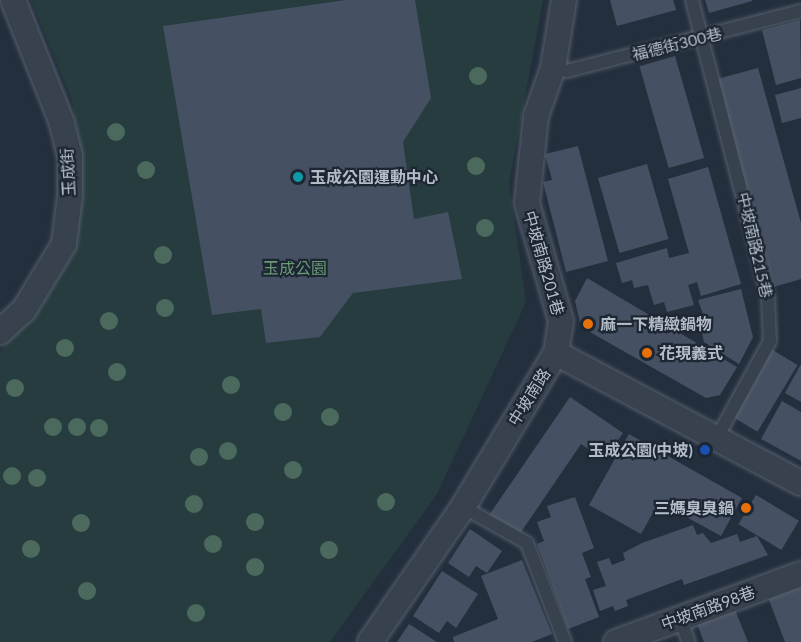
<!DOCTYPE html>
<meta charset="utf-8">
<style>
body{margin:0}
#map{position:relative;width:801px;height:642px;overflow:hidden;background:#242f3e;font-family:Lato,"Noto Sans TC",sans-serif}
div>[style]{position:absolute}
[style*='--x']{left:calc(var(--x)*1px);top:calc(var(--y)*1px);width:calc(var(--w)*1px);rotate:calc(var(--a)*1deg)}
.green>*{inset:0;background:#263c3f}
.building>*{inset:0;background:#455162;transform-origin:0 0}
.roads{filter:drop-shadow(0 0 2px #565f6c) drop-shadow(0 0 2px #565f6c)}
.lane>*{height:12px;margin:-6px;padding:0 6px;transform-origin:6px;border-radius:6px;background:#38414e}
.street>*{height:24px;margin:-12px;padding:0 12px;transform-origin:12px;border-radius:12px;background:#38414e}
.trees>*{width:18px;height:18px;margin:-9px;border-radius:50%;background:#4b6a5d}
.dots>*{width:16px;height:16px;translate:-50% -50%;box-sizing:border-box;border:3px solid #1d2633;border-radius:50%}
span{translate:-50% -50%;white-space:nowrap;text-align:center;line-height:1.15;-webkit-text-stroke:4.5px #1d2633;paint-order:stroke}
.street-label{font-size:16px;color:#b4bcc9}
.poi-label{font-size:16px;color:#b4bcc9;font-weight:700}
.left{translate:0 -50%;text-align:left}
.right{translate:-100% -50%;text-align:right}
.park-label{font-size:16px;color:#6b9a76}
</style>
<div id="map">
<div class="green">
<i style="clip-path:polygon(31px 0,543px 0,509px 184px,526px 302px,437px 494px,330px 642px,0 642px,0 351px,73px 244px,81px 155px,72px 100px)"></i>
</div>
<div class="building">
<i style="clip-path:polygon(346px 0,415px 0,431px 98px,403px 142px,414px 219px,448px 212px,462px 279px,353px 293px,320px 337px,266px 343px,261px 309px,212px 315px,163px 26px)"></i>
<i style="clip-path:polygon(610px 0,673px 0,676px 10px,617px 26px)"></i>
<i style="clip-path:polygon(705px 0,752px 0,752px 1px,709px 13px)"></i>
<i style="clip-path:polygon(800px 20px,801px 78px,776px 85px,762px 30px)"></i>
<i style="left:675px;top:56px;width:106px;height:37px;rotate:74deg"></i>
<i style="clip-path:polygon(758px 68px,801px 223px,801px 279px,774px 287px,717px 79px)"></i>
<i style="clip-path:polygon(801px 88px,801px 118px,782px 123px,775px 95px)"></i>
<i style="clip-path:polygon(578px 146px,608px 261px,566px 272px,543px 182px,552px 180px,545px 154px)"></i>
<i style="left:647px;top:164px;width:78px;height:51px;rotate:74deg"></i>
<i style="clip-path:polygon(708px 167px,741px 284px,701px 296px,697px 282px,688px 285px,694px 305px,667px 312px,664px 302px,654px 305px,648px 285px,634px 288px,632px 280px,622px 283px,616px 263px,667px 248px,669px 258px,689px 253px,668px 179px)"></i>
<i style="clip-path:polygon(587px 278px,737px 367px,720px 395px,706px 398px,581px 327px,575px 301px)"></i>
<i style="clip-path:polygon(741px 289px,753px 337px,739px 364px,704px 342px,701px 328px,707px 326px,698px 300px)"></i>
<i style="left:771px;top:349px;width:31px;height:78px;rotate:31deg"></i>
<i style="clip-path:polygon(801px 364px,801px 402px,785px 393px)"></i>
<i style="clip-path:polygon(570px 397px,623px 433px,604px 460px,581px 444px,515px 541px,485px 521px)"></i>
<i style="clip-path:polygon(782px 401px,801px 412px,801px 461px,761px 439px)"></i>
<i style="clip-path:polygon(629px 434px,742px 498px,721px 536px,659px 502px,641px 534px,589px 505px)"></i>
<i style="left:756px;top:495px;width:50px;height:34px;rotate:31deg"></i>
<i style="clip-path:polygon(575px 497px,594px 548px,582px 553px,591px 577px,585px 579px,599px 617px,568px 629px,537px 544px,544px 541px,537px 522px,551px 517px,547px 506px)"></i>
<i style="clip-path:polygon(693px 525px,697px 535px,703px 533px,711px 543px,737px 534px,740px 542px,757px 536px,768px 555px,684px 585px,682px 579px,626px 600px,628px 606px,615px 611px,613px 606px,600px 611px,593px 590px,606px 586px,597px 562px,609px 558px,612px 565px,625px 560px,623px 553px,642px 543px)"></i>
<i style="clip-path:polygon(470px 529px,502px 551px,487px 573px,476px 566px,469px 577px,448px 563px)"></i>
<i style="clip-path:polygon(522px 560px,552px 634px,532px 642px,454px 642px,453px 637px,498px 619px,481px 576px)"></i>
<i style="clip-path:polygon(442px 571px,478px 594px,456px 628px,447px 621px,439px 633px,413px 616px)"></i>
<i style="clip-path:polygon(789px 584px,801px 588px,801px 642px,785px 642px,766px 592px)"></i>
<i style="clip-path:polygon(734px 607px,748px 642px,704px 642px,696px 621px)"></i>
<i style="clip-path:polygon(409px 624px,437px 642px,397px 642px)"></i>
</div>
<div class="roads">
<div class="lane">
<i style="--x:692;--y:0;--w:306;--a:75.6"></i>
<i style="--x:768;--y:296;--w:45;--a:87.5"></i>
<i style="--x:770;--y:341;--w:108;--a:118.7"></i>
<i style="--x:553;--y:68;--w:14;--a:12"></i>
<i style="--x:567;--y:71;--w:242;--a:-14.4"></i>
<i style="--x:463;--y:507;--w:73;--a:29.4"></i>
<i style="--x:527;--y:543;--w:106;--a:69"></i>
<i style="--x:680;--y:619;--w:25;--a:69"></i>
</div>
<div class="street">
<i style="--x:0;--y:332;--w:33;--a:-43"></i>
<i style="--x:24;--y:310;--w:77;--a:-58.8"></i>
<i style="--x:64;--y:244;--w:49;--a:-83"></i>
<i style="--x:70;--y:195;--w:39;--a:-90"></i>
<i style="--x:70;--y:156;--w:34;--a:-104"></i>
<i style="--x:62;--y:123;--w:132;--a:-111.7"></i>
<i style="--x:556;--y:353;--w:277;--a:28"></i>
<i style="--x:370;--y:642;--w:164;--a:-55.4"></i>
<i style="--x:463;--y:507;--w:180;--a:-58.9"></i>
<i style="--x:556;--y:353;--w:32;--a:-81"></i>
<i style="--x:561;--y:321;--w:123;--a:-106.1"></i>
<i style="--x:527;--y:203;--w:87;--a:-84.1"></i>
<i style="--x:536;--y:116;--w:51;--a:-70.5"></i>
<i style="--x:553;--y:68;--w:69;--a:-80.8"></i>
<i style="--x:616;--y:642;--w:197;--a:-20.2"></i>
</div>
</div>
<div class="trees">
<i style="left:478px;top:76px"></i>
<i style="left:116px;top:132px"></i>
<i style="left:476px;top:166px"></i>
<i style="left:146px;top:170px"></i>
<i style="left:485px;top:228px"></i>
<i style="left:163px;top:255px"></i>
<i style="left:165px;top:308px"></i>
<i style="left:109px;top:321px"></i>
<i style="left:65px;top:348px"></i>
<i style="left:117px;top:372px"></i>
<i style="left:231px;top:385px"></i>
<i style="left:15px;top:388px"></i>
<i style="left:283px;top:412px"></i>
<i style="left:330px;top:417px"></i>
<i style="left:53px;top:427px"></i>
<i style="left:77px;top:427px"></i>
<i style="left:99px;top:428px"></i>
<i style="left:228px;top:451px"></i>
<i style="left:199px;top:457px"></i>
<i style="left:293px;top:470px"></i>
<i style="left:12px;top:476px"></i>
<i style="left:37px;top:478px"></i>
<i style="left:386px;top:502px"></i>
<i style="left:194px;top:504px"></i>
<i style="left:255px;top:522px"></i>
<i style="left:81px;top:523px"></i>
<i style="left:213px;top:544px"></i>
<i style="left:31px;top:549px"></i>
<i style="left:329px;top:550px"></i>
<i style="left:255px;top:567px"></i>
<i style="left:87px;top:591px"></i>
<i style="left:196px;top:613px"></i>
</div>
<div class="dots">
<i style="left:298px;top:177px;background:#0f9aa8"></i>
<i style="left:588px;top:324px;background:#e8710a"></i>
<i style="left:647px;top:353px;background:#e8710a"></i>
<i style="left:705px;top:450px;background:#1a4fb4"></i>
<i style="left:746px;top:508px;background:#e8710a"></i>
</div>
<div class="street-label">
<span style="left:677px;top:44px;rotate:-14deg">福德街300巷</span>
<span style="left:68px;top:172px;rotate:-93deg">玉成街</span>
<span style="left:755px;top:245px;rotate:77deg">中坡南路215巷</span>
<span style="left:544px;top:263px;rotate:74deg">中坡南路201巷</span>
<span style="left:529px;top:397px;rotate:-58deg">中坡南路</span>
<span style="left:708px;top:608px;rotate:-20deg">中坡南路98巷</span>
</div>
<div class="poi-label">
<span class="left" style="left:310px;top:177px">玉成公園運動中心</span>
<span class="left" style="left:600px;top:324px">麻一下精緻鍋物</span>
<span class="left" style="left:659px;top:353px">花現義式</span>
<span class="right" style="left:693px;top:450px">玉成公園(中坡)</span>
<span class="right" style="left:734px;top:508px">三媽臭臭鍋</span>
</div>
<div class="park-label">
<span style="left:295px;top:268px">玉成公園</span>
</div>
</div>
